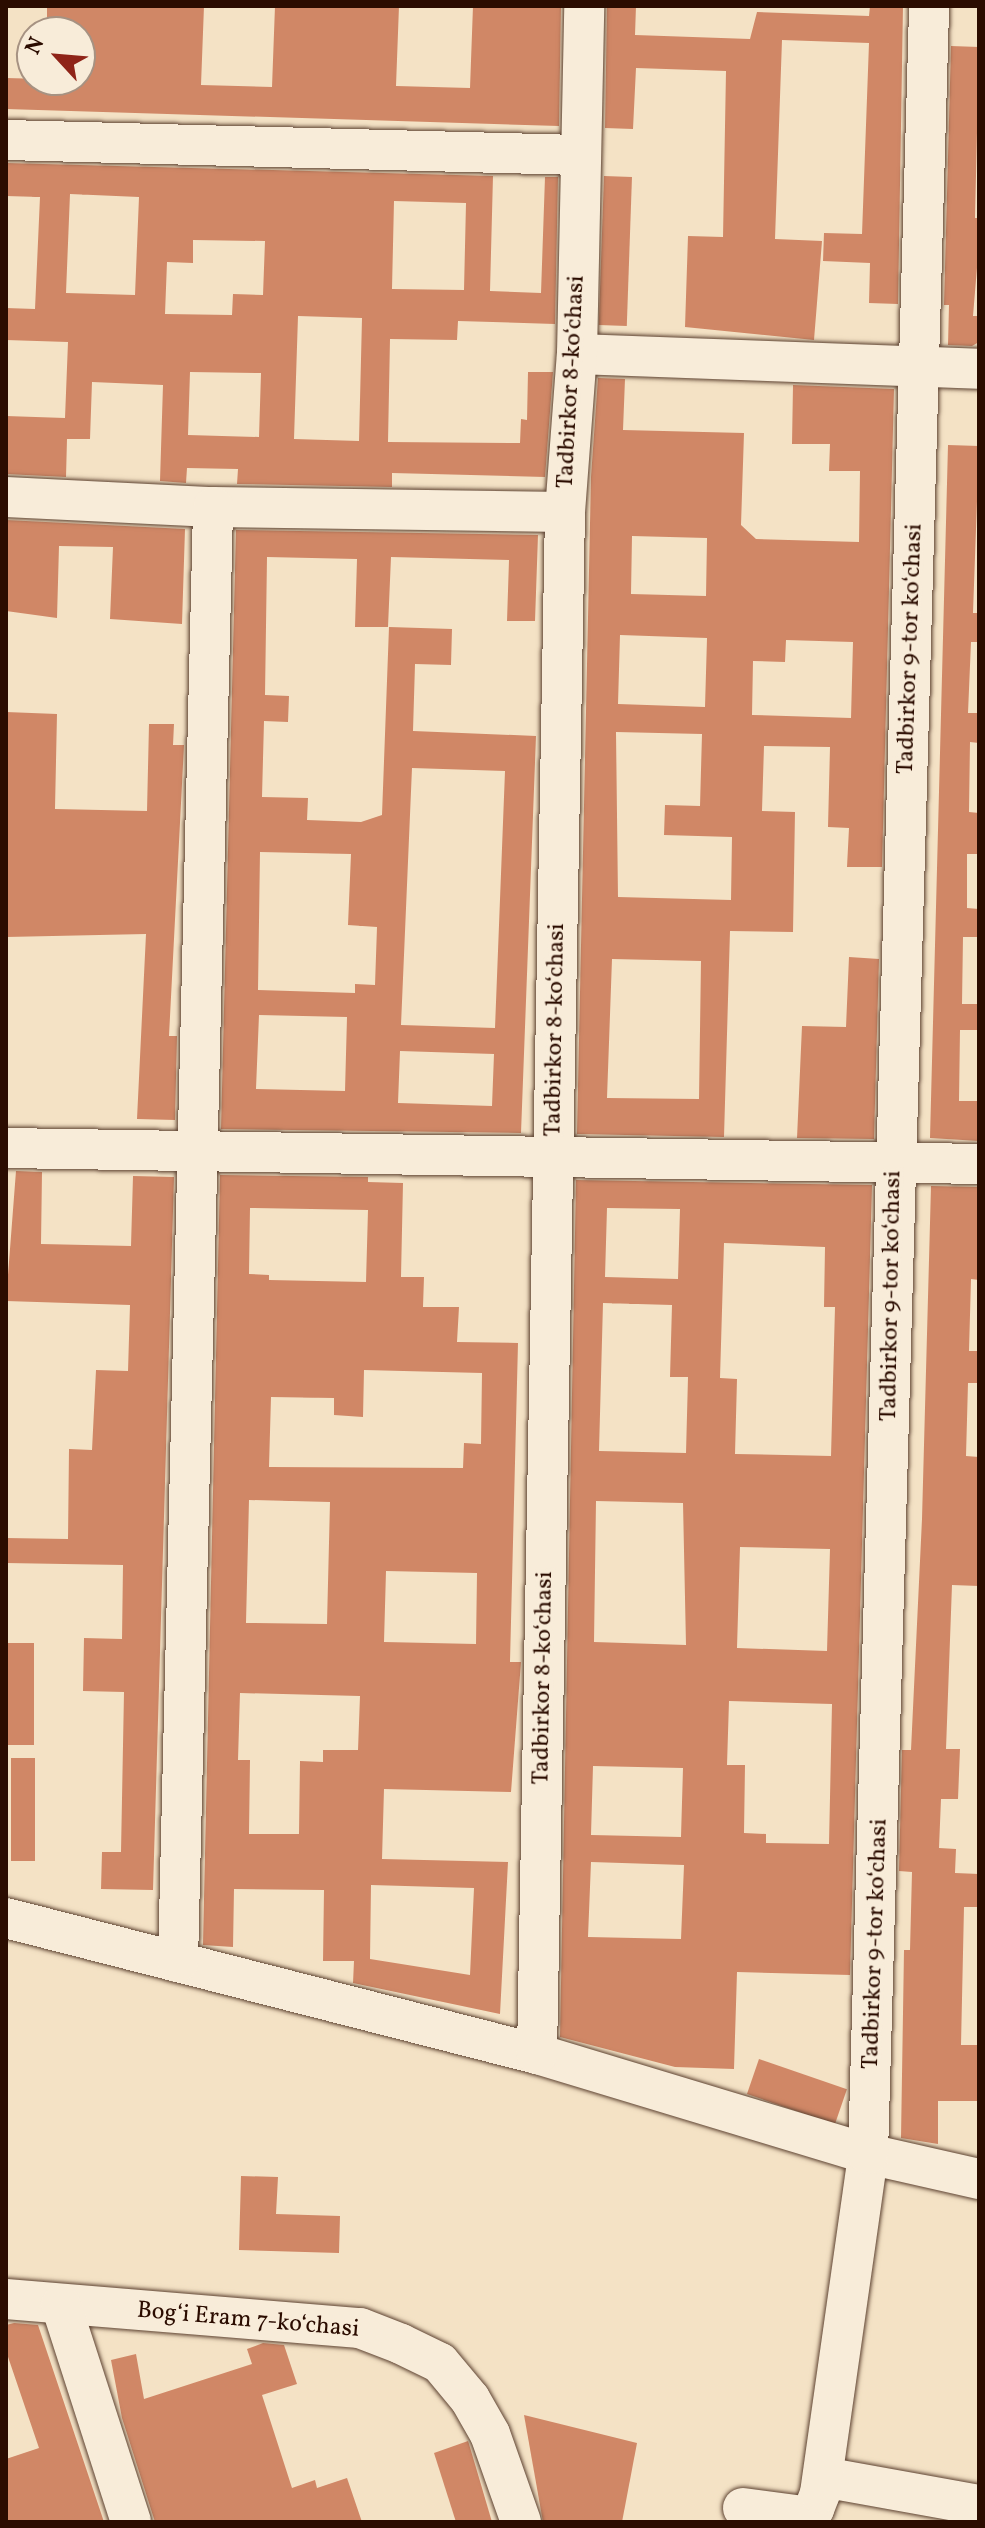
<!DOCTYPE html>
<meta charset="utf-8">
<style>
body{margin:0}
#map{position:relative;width:985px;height:2528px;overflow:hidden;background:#f4e2c5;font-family:Vollkorn,serif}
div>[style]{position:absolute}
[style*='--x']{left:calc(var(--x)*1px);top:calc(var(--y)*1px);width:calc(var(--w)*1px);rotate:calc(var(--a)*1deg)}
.building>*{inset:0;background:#d08766;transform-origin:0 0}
.roads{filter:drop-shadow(0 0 2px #5d4231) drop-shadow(0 0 2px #5d4231)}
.minor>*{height:40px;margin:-20px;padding:0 20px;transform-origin:20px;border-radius:20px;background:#f8ecd9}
span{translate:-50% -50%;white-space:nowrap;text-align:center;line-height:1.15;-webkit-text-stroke:7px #f8ecd9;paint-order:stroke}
.street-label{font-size:24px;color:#2b0c00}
.frame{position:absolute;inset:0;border:8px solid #2b0c00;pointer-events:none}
.north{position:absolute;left:16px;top:16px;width:80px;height:80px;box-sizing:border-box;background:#f8ecd9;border:2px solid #a69282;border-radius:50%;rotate:296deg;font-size:22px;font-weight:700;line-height:32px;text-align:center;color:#2b0c00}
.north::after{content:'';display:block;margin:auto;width:28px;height:36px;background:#8f2418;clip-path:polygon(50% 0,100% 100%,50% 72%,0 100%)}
</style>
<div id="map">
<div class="building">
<i style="clip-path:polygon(47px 6px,204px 6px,201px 85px,272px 87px,275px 6px,399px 6px,396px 86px,470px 88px,473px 6px,561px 6px,559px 126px,6px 109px,6px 78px,80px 80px,80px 32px,47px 32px)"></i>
<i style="clip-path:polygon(607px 6px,636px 6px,635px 35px,750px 39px,757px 12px,869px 16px,870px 6px,903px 6px,898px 304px,869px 303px,870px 263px,823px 261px,824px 233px,862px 234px,869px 43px,782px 40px,775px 239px,822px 241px,814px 340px,685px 327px,688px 236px,723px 237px,726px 71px,636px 68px,633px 129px,605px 128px)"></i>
<i style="clip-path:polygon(951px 46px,979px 47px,975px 218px,979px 218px,979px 244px,973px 316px,979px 316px,979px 342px,972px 346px,948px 345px,949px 305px,944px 305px)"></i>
<i style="clip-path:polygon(evenodd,6px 163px,493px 176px,490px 291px,541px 293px,545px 177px,558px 177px,555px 324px,458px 321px,457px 340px,390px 339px,388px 442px,520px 443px,521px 419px,527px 420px,528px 372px,553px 372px,545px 477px,392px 473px,392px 487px,237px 484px,238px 469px,187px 468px,186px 483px,160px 481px,163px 385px,92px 382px,90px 439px,67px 439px,66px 477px,6px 474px,6px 416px,65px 418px,68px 342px,6px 340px,6px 308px,35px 309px,40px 197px,6px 196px,6px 163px,70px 194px,139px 197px,135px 295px,66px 293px,70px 194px,6px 163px,394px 201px,466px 203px,464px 290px,392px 289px,394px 201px,6px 163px,193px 240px,265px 241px,263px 295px,233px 294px,232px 315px,165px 314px,167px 262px,193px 263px,193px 240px,6px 163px,298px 316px,362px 318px,359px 441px,294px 439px,298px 316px,6px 163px,190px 372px,261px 373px,259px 437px,188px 435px,190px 372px)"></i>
<i style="left:604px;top:176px;width:28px;height:149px;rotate:2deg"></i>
<i style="clip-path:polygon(evenodd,598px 378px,625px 379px,623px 430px,744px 433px,741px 525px,756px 539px,859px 542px,860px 471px,829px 471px,830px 444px,792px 444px,793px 385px,894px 389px,882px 867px,847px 867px,849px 828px,828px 827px,830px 747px,764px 746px,762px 811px,795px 812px,793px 932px,730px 931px,724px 1137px,577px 1134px,591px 477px,598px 378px,632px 536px,707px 538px,706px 596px,631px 594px,632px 536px,598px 378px,620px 635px,707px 638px,705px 707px,618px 704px,620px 635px,598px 378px,786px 640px,853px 642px,851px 718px,752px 715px,753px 661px,785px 662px,786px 640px,598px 378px,616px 732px,702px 734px,700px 806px,665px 805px,664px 835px,732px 837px,731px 900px,618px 897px,616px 732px,598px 378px,612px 959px,701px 961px,699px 1099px,607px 1098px,612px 959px)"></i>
<i style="clip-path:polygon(948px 445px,979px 446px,973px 613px,979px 613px,979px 642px,971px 642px,968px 713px,979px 713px,979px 743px,970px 742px,969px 812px,979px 813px,979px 854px,967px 854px,967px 908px,979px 909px,979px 937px,963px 937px,962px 1004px,979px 1004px,979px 1030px,960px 1030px,959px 1101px,979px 1101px,979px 1141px,930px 1138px)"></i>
<i style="clip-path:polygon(6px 520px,185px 529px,182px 624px,110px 619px,113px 547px,59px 546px,57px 618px,6px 611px)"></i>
<i style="clip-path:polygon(evenodd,236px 530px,538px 535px,535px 621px,507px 621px,509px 560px,391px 557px,388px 627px,355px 627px,357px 559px,267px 557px,265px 695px,289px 696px,288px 722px,264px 721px,262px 797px,308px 798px,307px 820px,361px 822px,382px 815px,389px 627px,452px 629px,451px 665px,415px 664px,413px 731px,536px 736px,521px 1133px,221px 1129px,236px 530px,412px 768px,505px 771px,495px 1028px,401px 1025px,412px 768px,236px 530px,260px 852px,351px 854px,348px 925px,377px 927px,375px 985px,355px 984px,355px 993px,258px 990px,260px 852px,236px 530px,259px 1015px,347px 1017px,345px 1091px,256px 1089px,259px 1015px,236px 530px,400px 1051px,494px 1054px,492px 1106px,398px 1103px,400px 1051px)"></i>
<i style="clip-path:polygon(6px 712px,57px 714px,55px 809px,147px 811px,149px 724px,174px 724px,173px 745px,184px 745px,169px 1036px,177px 1036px,175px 1120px,137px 1119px,146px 934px,6px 937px)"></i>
<i style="clip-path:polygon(849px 957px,879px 959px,874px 1139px,797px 1138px,802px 1026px,846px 1027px)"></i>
<i style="clip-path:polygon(16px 1171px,42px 1172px,41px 1244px,131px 1246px,133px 1176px,174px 1177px,153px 1890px,101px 1889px,102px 1852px,121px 1852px,124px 1692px,83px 1691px,84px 1638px,122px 1639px,123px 1565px,6px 1563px,6px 1538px,68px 1539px,69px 1449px,92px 1450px,96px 1370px,128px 1371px,130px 1305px,6px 1301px)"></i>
<i style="clip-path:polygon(evenodd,220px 1175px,368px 1177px,368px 1182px,403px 1183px,401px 1277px,424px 1277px,423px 1307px,459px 1307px,457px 1342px,518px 1343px,510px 1662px,521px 1662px,511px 1792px,384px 1789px,382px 1859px,508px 1862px,500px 2014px,353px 1983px,354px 1961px,323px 1961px,324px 1890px,234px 1889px,233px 1947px,203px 1945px,220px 1175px,250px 1208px,368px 1210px,366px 1282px,269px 1280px,269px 1275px,249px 1274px,250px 1208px,220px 1175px,364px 1370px,482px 1373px,481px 1444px,464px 1443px,463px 1468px,269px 1467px,271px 1397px,334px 1398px,334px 1415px,363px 1417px,364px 1370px,220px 1175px,249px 1500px,330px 1502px,327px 1624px,246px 1623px,249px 1500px,220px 1175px,386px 1571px,477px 1573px,476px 1644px,384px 1642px,386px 1571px,220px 1175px,240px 1693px,360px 1696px,358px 1750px,323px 1750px,323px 1762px,300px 1761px,299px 1834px,249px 1834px,250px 1760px,238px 1760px,240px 1693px,220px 1175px,371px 1885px,474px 1888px,470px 1975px,370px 1959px,371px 1885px)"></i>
<i style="clip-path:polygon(evenodd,576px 1180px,872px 1185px,850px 1975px,737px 1972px,734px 2069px,675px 2067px,560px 2037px,576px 1180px,607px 1208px,680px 1209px,678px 1279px,605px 1277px,607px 1208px,576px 1180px,724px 1243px,825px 1247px,824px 1307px,835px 1307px,831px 1456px,735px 1454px,737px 1379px,720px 1378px,724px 1243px,576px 1180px,603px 1303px,672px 1305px,670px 1377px,688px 1377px,686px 1453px,599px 1451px,603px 1303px,576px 1180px,596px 1501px,683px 1503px,686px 1645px,594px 1642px,596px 1501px,576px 1180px,740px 1547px,830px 1549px,827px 1651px,737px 1648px,740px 1547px,576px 1180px,729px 1701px,832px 1704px,829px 1844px,766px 1843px,766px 1834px,744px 1833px,745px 1765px,727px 1765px,729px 1701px,576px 1180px,593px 1766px,683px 1768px,681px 1837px,591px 1835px,593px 1766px,576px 1180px,591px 1862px,684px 1865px,681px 1939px,588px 1937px,591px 1862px)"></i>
<i style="clip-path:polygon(931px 1186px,979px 1187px,979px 1280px,971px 1279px,969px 1351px,979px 1351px,979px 1383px,968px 1383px,966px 1456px,979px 1457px,979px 1586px,952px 1585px,946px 1749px,960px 1749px,958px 1799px,941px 1799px,939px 1848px,956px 1849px,955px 1873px,979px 1874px,979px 1907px,964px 1907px,961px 2045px,979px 2045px,979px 2101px,938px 2101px,938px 2144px,901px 2138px,904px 1950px,910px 1950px,912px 1872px,899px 1871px,902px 1750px,911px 1750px,922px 1519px)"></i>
<i style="left:6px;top:1643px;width:28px;height:102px"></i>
<i style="left:11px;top:1758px;width:24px;height:103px"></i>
<i style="left:759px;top:2059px;width:93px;height:37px;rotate:19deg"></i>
<i style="clip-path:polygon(241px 2176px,278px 2177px,276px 2214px,340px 2216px,339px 2253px,239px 2250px)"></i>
<i style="clip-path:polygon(14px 2323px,38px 2325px,104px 2522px,6px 2522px,6px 2459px,39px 2448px,6px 2351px,6px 2325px)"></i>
<i style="clip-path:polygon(263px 2343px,284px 2345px,297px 2384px,262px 2395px,292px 2488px,315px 2480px,317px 2488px,347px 2478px,362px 2522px,155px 2522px,122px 2418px,111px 2360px,136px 2354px,144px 2399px,252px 2364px,247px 2349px)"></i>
<i style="clip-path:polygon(524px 2415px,637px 2443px,622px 2522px,543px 2522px)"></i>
<i style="clip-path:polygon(468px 2441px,469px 2444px,492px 2522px,456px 2522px,434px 2453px)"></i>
</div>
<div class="roads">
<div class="minor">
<i style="--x:6;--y:140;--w:574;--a:1.5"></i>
<i style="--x:577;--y:354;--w:402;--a:2.1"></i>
<i style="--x:6;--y:497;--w:207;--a:2.8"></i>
<i style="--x:213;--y:507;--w:352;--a:0.8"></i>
<i style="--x:6;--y:1148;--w:973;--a:0.94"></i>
<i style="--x:6;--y:1918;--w:548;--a:14.37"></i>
<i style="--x:537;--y:2054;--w:346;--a:16.8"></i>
<i style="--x:868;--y:2154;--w:114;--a:12.7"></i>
<i style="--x:178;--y:1962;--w:1455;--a:-88.62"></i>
<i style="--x:537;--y:2054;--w:1542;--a:-88.96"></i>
<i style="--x:565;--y:512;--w:158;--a:-85.7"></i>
<i style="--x:577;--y:354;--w:348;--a:-88.8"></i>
<i style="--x:6;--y:2299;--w:355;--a:4.7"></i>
<i style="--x:360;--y:2328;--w:44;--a:21.3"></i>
<i style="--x:401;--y:2344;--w:43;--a:26"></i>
<i style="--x:440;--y:2363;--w:47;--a:50.2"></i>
<i style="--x:470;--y:2399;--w:40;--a:60.3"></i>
<i style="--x:490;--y:2434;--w:93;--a:70.6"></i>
<i style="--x:61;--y:2305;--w:228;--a:72.1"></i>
<i style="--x:823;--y:2477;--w:158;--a:10.2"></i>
<i style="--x:743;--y:2508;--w:61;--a:7.6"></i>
<i style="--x:803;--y:2516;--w:13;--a:-32"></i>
<i style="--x:814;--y:2509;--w:17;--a:-69"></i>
<i style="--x:820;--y:2493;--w:342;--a:-81.9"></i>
<i style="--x:868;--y:2154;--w:2149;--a:-88.37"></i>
</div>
</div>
<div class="street-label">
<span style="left:572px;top:382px;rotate:-87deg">Tadbirkor 8-koʻchasi</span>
<span style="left:911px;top:649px;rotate:-88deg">Tadbirkor 9-tor koʻchasi</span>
<span style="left:556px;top:1030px;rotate:-89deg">Tadbirkor 8-koʻchasi</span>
<span style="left:892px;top:1296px;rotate:-89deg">Tadbirkor 9-tor koʻchasi</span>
<span style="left:544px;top:1678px;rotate:-89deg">Tadbirkor 8-koʻchasi</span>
<span style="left:876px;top:1944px;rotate:-88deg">Tadbirkor 9-tor koʻchasi</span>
<span style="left:248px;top:2321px;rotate:5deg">Bogʻi Eram 7-koʻchasi</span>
</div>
<div class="frame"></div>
<div class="north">N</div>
</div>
